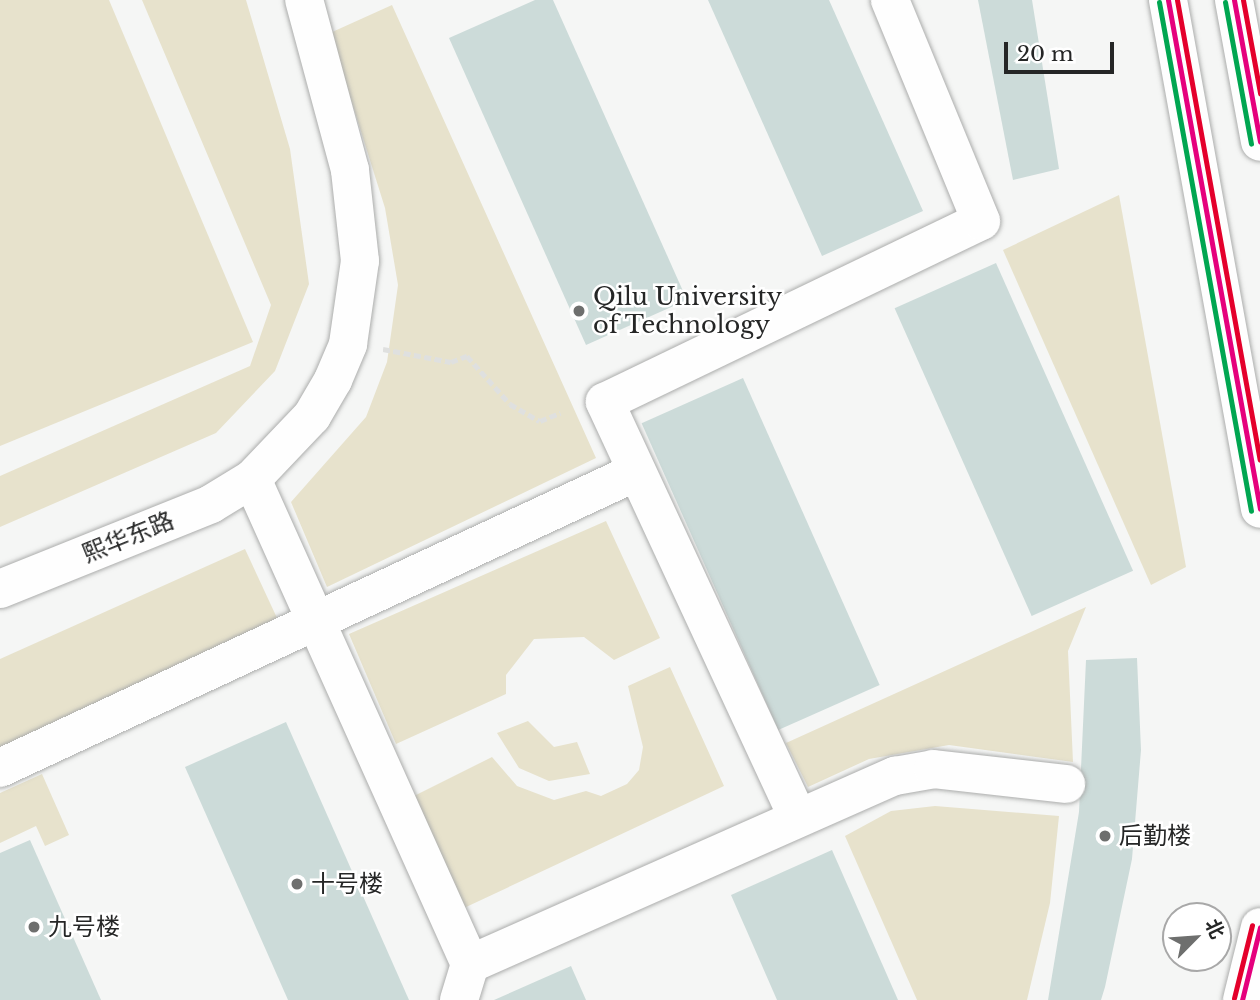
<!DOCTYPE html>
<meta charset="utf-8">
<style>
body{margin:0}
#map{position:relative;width:1260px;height:1000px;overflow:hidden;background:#f5f6f5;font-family:"Libre Baskerville","Noto Sans SC",serif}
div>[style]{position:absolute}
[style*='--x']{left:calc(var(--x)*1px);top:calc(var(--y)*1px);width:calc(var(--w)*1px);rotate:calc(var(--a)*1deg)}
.green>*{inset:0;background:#e7e2cc}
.building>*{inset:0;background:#ccdbd9;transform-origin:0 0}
.path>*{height:4.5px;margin-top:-2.25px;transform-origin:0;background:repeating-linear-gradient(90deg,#dfe0df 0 7px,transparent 0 10.5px)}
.roads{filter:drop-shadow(0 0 2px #acadac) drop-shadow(0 0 2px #acadac)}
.street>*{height:38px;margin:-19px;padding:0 19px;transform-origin:19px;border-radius:19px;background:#fefefe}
.secondary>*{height:38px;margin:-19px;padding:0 19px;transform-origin:19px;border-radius:19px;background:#fefefe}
.bus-1>*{height:5px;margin:-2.5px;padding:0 2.5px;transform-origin:2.5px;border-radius:2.5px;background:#e5007d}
.bus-2>*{height:5px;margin:-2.5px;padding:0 2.5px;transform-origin:2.5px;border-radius:2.5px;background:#00a651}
.bus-3>*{height:5px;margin:-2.5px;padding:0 2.5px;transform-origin:2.5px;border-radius:2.5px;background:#e4002b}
.dots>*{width:19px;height:19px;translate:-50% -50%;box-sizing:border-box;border:4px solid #fff;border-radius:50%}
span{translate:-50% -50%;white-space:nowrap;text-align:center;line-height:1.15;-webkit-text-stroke:5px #fff;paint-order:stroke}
.poi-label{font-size:24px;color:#252626}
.left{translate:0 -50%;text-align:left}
.street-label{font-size:24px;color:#252626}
.north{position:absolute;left:1162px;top:902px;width:70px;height:70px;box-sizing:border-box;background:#fff;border:2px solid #a8a8a8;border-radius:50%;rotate:65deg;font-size:19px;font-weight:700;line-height:28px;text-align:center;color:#252626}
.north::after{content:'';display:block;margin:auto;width:24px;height:32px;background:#6e6f6e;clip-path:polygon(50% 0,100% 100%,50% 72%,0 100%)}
.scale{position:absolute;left:1004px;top:42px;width:110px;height:32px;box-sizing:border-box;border:4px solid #252626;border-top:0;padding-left:9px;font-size:21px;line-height:24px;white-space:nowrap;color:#252626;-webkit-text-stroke:5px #fff;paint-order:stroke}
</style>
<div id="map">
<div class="green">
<i style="clip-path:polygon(0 0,109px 0,253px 342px,0 446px)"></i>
<i style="clip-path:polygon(142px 0,246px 0,290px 149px,309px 284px,275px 371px,216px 433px,0 527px,0 476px,250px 366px,271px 305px)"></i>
<i style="clip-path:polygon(392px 5px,596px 458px,327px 587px,291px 502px,366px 417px,387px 362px,398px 285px,385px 208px,330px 33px)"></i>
<i style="clip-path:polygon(1119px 195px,1186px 567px,1151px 585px,1003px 250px)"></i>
<i style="clip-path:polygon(606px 521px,660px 638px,614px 660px,584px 637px,534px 639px,506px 675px,506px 694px,396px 744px,349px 634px)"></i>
<i style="clip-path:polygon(245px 549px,277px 618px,0 749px,0 659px)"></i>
<i style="clip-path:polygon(1086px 607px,1068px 651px,1073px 762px,949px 745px,869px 759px,808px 787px,786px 743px)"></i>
<i style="clip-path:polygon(670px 667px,724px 786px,464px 908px,414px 796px,492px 757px,517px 786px,554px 800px,586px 791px,601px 796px,627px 784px,639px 770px,643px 747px,628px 686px)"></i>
<i style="clip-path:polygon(528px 721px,554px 747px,577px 742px,590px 774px,549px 781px,519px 768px,497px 733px)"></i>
<i style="clip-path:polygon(42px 774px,69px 835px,45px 846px,36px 826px,0 843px,0 793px)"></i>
<i style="clip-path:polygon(935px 806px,1059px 816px,1050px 903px,1027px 1000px,917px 1000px,845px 836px,891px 811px)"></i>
</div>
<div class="building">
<i style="clip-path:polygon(535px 0,553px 0,687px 300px,586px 345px,449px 38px)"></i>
<i style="clip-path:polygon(708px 0,829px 0,923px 211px,822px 256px)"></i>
<i style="clip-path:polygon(978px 0,1032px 0,1059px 169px,1013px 180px)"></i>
<i style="left:996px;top:263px;width:337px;height:111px;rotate:66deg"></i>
<i style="left:743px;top:378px;width:336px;height:111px;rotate:66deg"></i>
<i style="clip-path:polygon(1137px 658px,1141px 750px,1132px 859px,1105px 987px,1101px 1000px,1048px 1000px,1079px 812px,1086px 660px)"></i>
<i style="clip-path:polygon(286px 722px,409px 1000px,288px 1000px,185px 767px)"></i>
<i style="clip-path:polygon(30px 840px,101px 1000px,0 1000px,0 853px)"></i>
<i style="clip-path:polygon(832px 850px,898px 1000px,777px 1000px,731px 895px)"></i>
<i style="clip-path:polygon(571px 966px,586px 1000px,494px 1000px)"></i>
</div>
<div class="path">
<i style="--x:383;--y:349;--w:69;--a:10.8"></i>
<i style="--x:451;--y:362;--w:17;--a:-21"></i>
<i style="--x:467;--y:356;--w:64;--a:48.1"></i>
<i style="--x:510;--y:404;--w:34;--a:30"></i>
<i style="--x:540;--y:421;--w:22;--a:-22"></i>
</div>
<div class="roads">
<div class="street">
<i style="--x:252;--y:479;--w:532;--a:65.8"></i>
<i style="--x:0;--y:589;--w:227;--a:-21.9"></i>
<i style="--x:211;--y:504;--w:48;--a:-31.4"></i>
<i style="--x:252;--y:479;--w:87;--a:-46.4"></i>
<i style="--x:312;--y:416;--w:42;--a:-59.7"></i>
<i style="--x:333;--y:380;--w:39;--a:-67"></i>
<i style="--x:348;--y:344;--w:84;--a:-81.8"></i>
<i style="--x:360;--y:261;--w:92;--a:-96.3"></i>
<i style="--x:350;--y:170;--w:176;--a:-105.1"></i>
<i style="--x:0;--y:768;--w:702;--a:-24.96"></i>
<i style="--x:798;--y:818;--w:459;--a:-114.9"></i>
<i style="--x:605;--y:402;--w:417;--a:-25.7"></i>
<i style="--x:981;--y:221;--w:239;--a:-112.4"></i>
<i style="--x:459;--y:1000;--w:38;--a:-73"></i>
<i style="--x:470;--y:964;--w:465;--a:-23.9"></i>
<i style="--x:895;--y:776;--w:39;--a:-10"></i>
<i style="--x:933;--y:769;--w:134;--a:6.4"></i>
</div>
<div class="secondary">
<i style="--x:1168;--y:0;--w:517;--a:79.75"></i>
<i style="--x:1234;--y:0;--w:144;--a:79.6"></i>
<i style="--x:1242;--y:1000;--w:75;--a:-76.1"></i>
</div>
</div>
<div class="bus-1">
<i style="--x:1168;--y:0;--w:517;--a:79.75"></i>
<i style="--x:1234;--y:0;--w:144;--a:79.6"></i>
<i style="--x:1242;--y:1000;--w:75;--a:-76.1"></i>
</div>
<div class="bus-2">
<i style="--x:1159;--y:2;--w:517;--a:79.75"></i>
<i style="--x:1225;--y:2;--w:144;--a:79.6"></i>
</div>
<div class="bus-3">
<i style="--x:1177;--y:0;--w:467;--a:79.8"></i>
<i style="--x:1243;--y:0;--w:95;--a:79.6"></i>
<i style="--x:1234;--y:998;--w:75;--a:-76.1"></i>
</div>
<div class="dots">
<i style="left:579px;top:311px;background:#6e6f6e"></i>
<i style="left:1105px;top:836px;background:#6e6f6e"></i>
<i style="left:297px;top:884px;background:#6e6f6e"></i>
<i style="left:34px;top:927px;background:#6e6f6e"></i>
</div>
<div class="poi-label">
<span class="left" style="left:593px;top:311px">Qilu University<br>of Technology</span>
<span class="left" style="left:1119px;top:836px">后勤楼</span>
<span class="left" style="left:311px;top:884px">十号楼</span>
<span class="left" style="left:48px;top:927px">九号楼</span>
</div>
<div class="street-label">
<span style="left:128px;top:537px;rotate:-22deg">熙华东路</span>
</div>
<div class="north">北</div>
<div class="scale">20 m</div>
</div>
